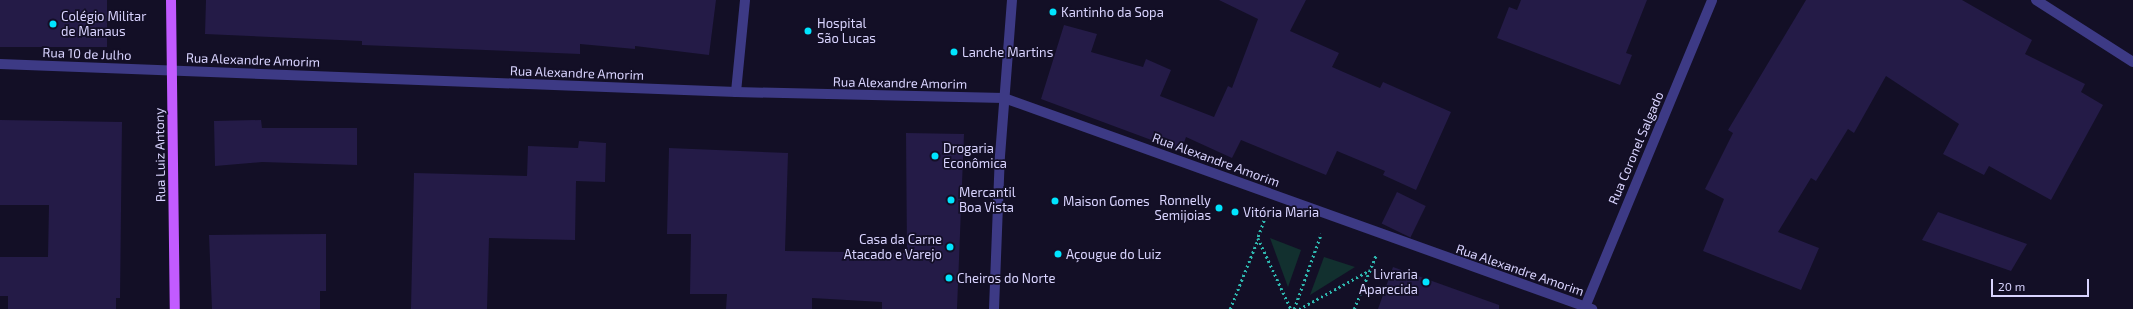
<!DOCTYPE html>
<meta charset="utf-8">
<style>
body{margin:0}
#map{position:relative;width:2133px;height:309px;overflow:hidden;background:#130f26;font-family:"Exo 2",sans-serif}
div>[style]{position:absolute}
[style*='--x']{left:calc(var(--x)*1px);top:calc(var(--y)*1px);width:calc(var(--w)*1px);rotate:calc(var(--a)*1deg)}
.green>*{inset:0;background:#12302f}
.building>*{inset:0;background:#241b47;transform-origin:0 0}
.path>*{height:2.5px;margin-top:-1.25px;transform-origin:0;background:repeating-linear-gradient(90deg,#2fb8b0 0 2px,transparent 0 5px)}
.minor>*{height:10px;margin:-5px;padding:0 5px;transform-origin:5px;border-radius:5px;background:#3d3a85}
.major>*{height:10px;margin:-5px;padding:0 5px;transform-origin:5px;border-radius:5px;background:#c25bff}
.dots>*{width:11px;height:11px;translate:-50% -50%;box-sizing:border-box;border:2px solid #130f26;border-radius:50%}
span{translate:-50% -50%;white-space:nowrap;text-align:center;line-height:1.15;-webkit-text-stroke:3.5px #130f26;paint-order:stroke}
.poi-label{font-size:13px;color:#d9d4ff}
.left{translate:0 -50%;text-align:left}
.right{translate:-100% -50%;text-align:right}
.street-label{font-size:13px;color:#d9d4ff}
.scale{position:absolute;left:1991px;top:279px;width:98px;height:18px;box-sizing:border-box;border:2px solid #d9d4ff;border-top:0;padding-left:5px;font-size:12px;line-height:14px;white-space:nowrap;color:#d9d4ff;-webkit-text-stroke:3px #130f26;paint-order:stroke}
</style>
<div id="map">
<div class="green">
<i style="clip-path:polygon(1270px 238px,1301px 250px,1288px 287px)"></i>
<i style="clip-path:polygon(1324px 257px,1355px 267px,1310px 295px)"></i>
</div>
<div class="building">
<i style="left:0;top:0;width:107px;height:47px"></i>
<i style="clip-path:polygon(206px 0,716px 0,709px 55px,635px 46px,635px 49px,580px 44px,580px 54px,362px 45px,362px 41px,205px 34px)"></i>
<i style="clip-path:polygon(1219px 0,1306px 0,1290px 31px,1339px 53px,1332px 67px,1380px 88px,1383px 82px,1451px 112px,1416px 190px,1383px 175px,1385px 171px,1337px 151px,1326px 175px,1241px 140px,1232px 158px,1186px 137px,1181px 151px,1041px 99px,1064px 25px,1097px 34px,1091px 52px,1143px 67px,1146px 59px,1171px 70px,1160px 96px,1214px 117px,1228px 86px,1232px 88px,1258px 19px)"></i>
<i style="clip-path:polygon(1521px 0,1647px 0,1626px 53px,1632px 55px,1620px 85px,1497px 38px,1509px 7px,1517px 10px)"></i>
<i style="clip-path:polygon(1806px 0,1962px 0,2032px 40px,2025px 54px,2085px 84px,2081px 92px,2103px 105px,2051px 200px,1989px 166px,1984px 175px,1943px 154px,1959px 124px,1886px 76px,1854px 133px,1848px 129px,1816px 181px,1811px 178px,1778px 232px,1819px 248px,1801px 290px,1703px 251px,1724px 199px,1705px 189px,1733px 133px,1728px 130px)"></i>
<i style="clip-path:polygon(0 120px,122px 122px,120px 298px,116px 298px,116px 309px,8px 309px,8px 296px,0 296px,0 257px,48px 257px,49px 205px,0 205px)"></i>
<i style="clip-path:polygon(261px 120px,262px 128px,357px 128px,357px 165px,262px 162px,215px 166px,214px 121px)"></i>
<i style="clip-path:polygon(906px 133px,964px 134px,957px 309px,882px 309px,882px 302px,812px 298px,812px 309px,726px 309px,727px 294px,690px 294px,691px 234px,667px 234px,669px 148px,788px 153px,785px 251px,907px 253px)"></i>
<i style="clip-path:polygon(579px 141px,606px 143px,605px 182px,576px 181px,575px 240px,489px 238px,487px 309px,411px 309px,414px 173px,527px 176px,528px 146px,578px 148px)"></i>
<i style="left:1397px;top:192px;width:32px;height:35px;rotate:26deg"></i>
<i style="clip-path:polygon(1938px 212px,2027px 244px,2011px 271px,1922px 240px)"></i>
<i style="clip-path:polygon(326px 234px,326px 291px,320px 291px,320px 309px,212px 309px,209px 235px)"></i>
<i style="clip-path:polygon(1393px 267px,1499px 305px,1499px 309px,1378px 309px)"></i>
</div>
<div class="path">
<i style="--x:1266;--y:216;--w:23;--a:110"></i>
<i style="--x:1258;--y:238;--w:78;--a:65.1"></i>
<i style="--x:1230;--y:309;--w:75;--a:-68.2"></i>
<i style="--x:1294;--y:309;--w:80;--a:-70.2"></i>
<i style="--x:1299;--y:309;--w:81;--a:-28.8"></i>
<i style="--x:1354;--y:309;--w:58;--a:-67.8"></i>
</div>
<div class="minor">
<i style="--x:2036;--y:0;--w:115;--a:32.6"></i>
<i style="--x:0;--y:64;--w:737;--a:2.18"></i>
<i style="--x:736;--y:92;--w:268;--a:1.3"></i>
<i style="--x:1004;--y:98;--w:625;--a:19.74"></i>
<i style="--x:736;--y:92;--w:92;--a:-84.4"></i>
<i style="--x:1585;--y:307;--w:332;--a:-67.5"></i>
<i style="--x:994;--y:309;--w:153;--a:-87.8"></i>
<i style="--x:1000;--y:156;--w:156;--a:-85.6"></i>
</div>
<div class="major">
<i style="--x:171;--y:0;--w:309;--a:89.3"></i>
</div>
<div class="dots">
<i style="left:1053px;top:12px;background:#00e5ff"></i>
<i style="left:53px;top:24px;background:#00e5ff"></i>
<i style="left:808px;top:31px;background:#00e5ff"></i>
<i style="left:954px;top:52px;background:#00e5ff"></i>
<i style="left:935px;top:156px;background:#00e5ff"></i>
<i style="left:951px;top:200px;background:#00e5ff"></i>
<i style="left:1055px;top:201px;background:#00e5ff"></i>
<i style="left:1219px;top:208px;background:#00e5ff"></i>
<i style="left:1235px;top:212px;background:#00e5ff"></i>
<i style="left:950px;top:247px;background:#00e5ff"></i>
<i style="left:1058px;top:254px;background:#00e5ff"></i>
<i style="left:949px;top:278px;background:#00e5ff"></i>
<i style="left:1426px;top:282px;background:#00e5ff"></i>
</div>
<div class="poi-label">
<span class="left" style="left:1061px;top:12px">Kantinho da Sopa</span>
<span class="left" style="left:61px;top:24px">Colégio Militar<br>de Manaus</span>
<span class="left" style="left:817px;top:31px">Hospital<br>São Lucas</span>
<span class="left" style="left:962px;top:52px">Lanche Martins</span>
<span class="left" style="left:943px;top:156px">Drogaria<br>Econômica</span>
<span class="left" style="left:959px;top:200px">Mercantil<br>Boa Vista</span>
<span class="left" style="left:1063px;top:201px">Maison Gomes</span>
<span class="right" style="left:1211px;top:208px">Ronnelly<br>Semijoias</span>
<span class="left" style="left:1243px;top:212px">Vitória Maria</span>
<span class="right" style="left:942px;top:247px">Casa da Carne<br>Atacado e Varejo</span>
<span class="left" style="left:1066px;top:254px">Açougue do Luiz</span>
<span class="right" style="left:1418px;top:282px">Livraria<br>Aparecida</span>
<span class="left" style="left:957px;top:278px">Cheiros do Norte</span>
</div>
<div class="street-label">
<span style="left:87px;top:54px;rotate:2deg">Rua 10 de Julho</span>
<span style="left:253px;top:60px;rotate:2deg">Rua Alexandre Amorim</span>
<span style="left:577px;top:73px;rotate:2deg">Rua Alexandre Amorim</span>
<span style="left:900px;top:83px;rotate:1deg">Rua Alexandre Amorim</span>
<span style="left:1636px;top:148px;rotate:-67deg">Rua Coronel Salgado</span>
<span style="left:160px;top:155px;rotate:-91deg">Rua Luiz Antony</span>
<span style="left:1216px;top:160px;rotate:20deg">Rua Alexandre Amorim</span>
<span style="left:1520px;top:270px;rotate:19deg">Rua Alexandre Amorim</span>
</div>
<div class="scale">20 m</div>
</div>
